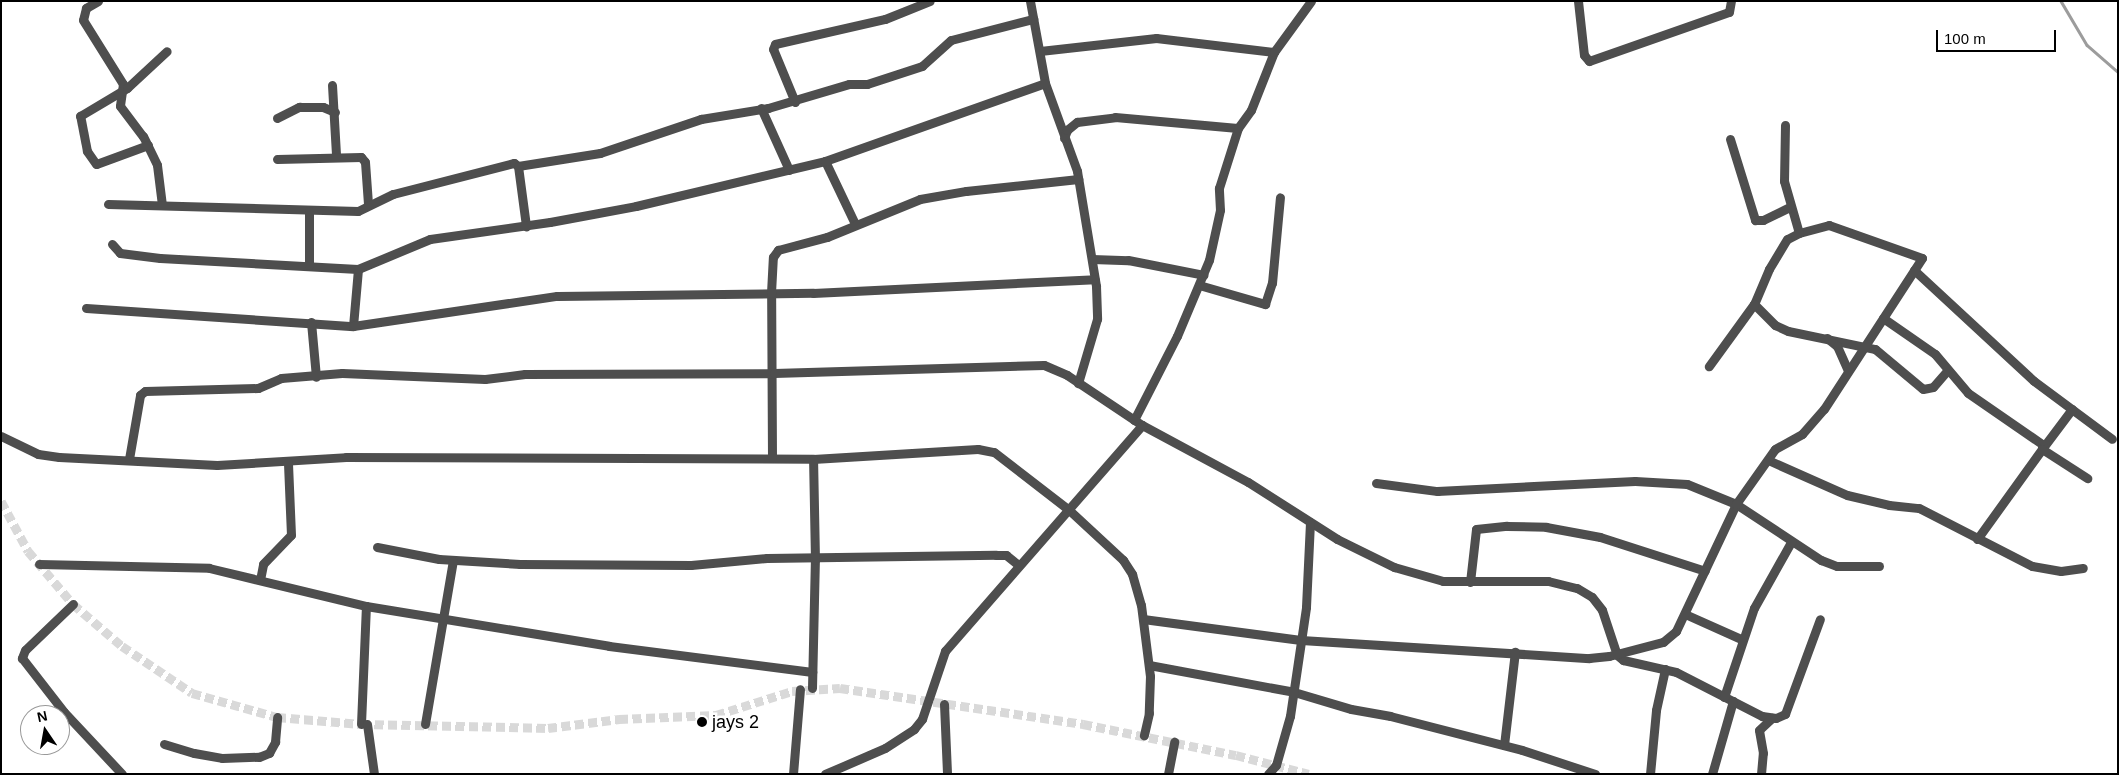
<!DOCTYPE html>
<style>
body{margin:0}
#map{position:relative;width:2119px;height:775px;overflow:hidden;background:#fff;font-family:Helvetica,sans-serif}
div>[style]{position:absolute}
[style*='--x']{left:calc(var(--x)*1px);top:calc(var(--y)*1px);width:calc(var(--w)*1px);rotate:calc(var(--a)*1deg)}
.stream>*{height:2.5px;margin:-1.25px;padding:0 1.25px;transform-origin:1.25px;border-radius:1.25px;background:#9c9c9c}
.minor-tunnel>*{height:9px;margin-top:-4.5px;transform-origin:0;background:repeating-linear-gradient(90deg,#d9d9d9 0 9px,transparent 0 13.5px)}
.minor>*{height:9px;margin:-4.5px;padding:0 4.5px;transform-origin:4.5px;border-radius:4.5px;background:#4e4e4e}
.dots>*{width:14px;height:14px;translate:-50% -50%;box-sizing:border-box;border:2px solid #fff;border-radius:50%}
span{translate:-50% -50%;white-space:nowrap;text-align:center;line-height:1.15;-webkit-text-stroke:5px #fff;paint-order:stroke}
.poi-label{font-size:18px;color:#000}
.left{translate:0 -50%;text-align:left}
.frame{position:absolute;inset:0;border:2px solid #000;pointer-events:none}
.north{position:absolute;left:20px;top:705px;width:50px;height:50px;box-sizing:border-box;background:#fff;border:1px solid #999;border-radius:50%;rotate:348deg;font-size:14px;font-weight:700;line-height:20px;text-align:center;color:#000}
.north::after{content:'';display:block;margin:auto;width:18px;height:22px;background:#000;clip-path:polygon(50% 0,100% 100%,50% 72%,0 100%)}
.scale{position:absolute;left:1936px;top:30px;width:120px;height:22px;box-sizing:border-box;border:2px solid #000;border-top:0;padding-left:6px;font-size:15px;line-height:18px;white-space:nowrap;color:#000;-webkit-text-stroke:4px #fff;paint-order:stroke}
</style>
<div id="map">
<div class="stream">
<i style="--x:2061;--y:1;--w:51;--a:59.4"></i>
<i style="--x:2087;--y:45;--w:41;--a:41.1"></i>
</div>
<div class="minor-tunnel">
<i style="--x:1;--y:501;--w:57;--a:61.6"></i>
<i style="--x:28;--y:551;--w:70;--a:49.7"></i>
<i style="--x:73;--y:604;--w:65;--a:40.6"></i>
<i style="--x:122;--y:646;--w:84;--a:33.9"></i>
<i style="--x:192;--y:693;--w:88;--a:15.8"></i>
<i style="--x:277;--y:717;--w:84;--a:4.8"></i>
<i style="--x:361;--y:724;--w:187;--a:1.2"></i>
<i style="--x:548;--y:728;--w:72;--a:-7.2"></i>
<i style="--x:619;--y:719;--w:97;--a:-2.4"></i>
<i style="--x:716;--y:715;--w:80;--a:-17.5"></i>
<i style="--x:792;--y:691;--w:48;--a:-3.6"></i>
<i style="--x:840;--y:688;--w:246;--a:8.4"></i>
<i style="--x:1083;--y:724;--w:156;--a:11.5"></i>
<i style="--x:1236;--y:755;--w:75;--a:14.6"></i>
</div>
<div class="minor">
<i style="--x:98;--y:1;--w:14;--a:150"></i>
<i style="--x:86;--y:8;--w:12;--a:104"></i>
<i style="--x:83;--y:20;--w:75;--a:58"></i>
<i style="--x:123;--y:84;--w:22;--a:98"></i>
<i style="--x:120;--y:106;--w:38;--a:53"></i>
<i style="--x:143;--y:136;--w:32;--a:64"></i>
<i style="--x:157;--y:165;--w:40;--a:82.9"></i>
<i style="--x:1030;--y:1;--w:83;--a:79.6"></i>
<i style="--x:1045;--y:83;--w:94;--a:70"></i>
<i style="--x:1077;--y:171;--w:117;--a:80.6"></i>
<i style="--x:1096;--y:286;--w:33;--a:88"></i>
<i style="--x:1097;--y:319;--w:67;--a:106.5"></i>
<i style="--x:1578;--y:1;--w:54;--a:83.7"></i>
<i style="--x:1584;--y:55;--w:8;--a:50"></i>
<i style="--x:1589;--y:61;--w:148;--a:-19.3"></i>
<i style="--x:1729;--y:12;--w:11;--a:-80"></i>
<i style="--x:1040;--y:51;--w:117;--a:-6.4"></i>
<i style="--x:1156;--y:38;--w:119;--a:6.8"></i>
<i style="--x:332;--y:85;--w:70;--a:86.7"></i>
<i style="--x:795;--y:102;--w:57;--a:-112.5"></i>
<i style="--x:773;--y:49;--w:5;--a:-68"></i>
<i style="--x:775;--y:44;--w:113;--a:-12.8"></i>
<i style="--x:885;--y:19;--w:48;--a:-21.8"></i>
<i style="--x:761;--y:108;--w:68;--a:65.7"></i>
<i style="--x:277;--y:118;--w:25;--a:-27"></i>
<i style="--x:299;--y:107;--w:24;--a:0"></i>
<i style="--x:323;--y:107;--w:13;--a:23"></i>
<i style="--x:1785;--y:125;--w:56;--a:91"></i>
<i style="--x:1784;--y:181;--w:54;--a:73.9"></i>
<i style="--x:1064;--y:138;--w:9;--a:-69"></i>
<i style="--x:1067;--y:130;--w:13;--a:-39"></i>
<i style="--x:1077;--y:122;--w:38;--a:-7"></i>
<i style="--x:1115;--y:117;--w:123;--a:5.1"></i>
<i style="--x:1730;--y:139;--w:85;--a:72.8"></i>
<i style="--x:1755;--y:220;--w:8;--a:0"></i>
<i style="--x:1763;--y:220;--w:30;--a:-26"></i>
<i style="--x:148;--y:145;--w:55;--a:159.9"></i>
<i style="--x:96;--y:164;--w:16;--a:-125"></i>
<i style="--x:87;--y:151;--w:36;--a:-101"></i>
<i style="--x:80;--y:116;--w:55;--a:-30.8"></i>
<i style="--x:127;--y:88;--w:54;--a:-42.8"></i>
<i style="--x:277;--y:159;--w:84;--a:-1.4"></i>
<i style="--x:361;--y:157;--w:6;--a:51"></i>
<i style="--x:365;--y:162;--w:42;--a:85.9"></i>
<i style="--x:825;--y:161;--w:70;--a:64.5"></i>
<i style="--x:518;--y:166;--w:83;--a:-9"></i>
<i style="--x:600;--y:153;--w:107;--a:-18.6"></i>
<i style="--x:701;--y:119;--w:68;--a:-9.3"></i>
<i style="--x:768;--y:108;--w:84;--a:-16.5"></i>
<i style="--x:849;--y:84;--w:18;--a:0"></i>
<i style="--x:867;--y:84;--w:58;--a:-18.1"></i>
<i style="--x:922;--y:66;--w:39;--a:-42"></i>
<i style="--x:951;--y:40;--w:85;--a:-14.4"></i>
<i style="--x:108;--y:204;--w:250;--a:1.6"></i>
<i style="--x:358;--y:211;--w:39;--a:-26"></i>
<i style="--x:393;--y:194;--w:125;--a:-14.4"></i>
<i style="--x:514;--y:163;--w:5;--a:37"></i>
<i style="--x:518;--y:166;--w:61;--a:82.4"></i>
<i style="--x:112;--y:244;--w:12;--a:48"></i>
<i style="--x:120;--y:253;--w:40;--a:7.1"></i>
<i style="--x:160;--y:258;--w:198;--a:3.2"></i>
<i style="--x:358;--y:269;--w:57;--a:95"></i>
<i style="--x:1092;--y:259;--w:36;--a:2"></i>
<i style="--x:1128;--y:260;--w:77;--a:11.2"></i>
<i style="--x:309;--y:265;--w:54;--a:-90"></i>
<i style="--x:358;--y:269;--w:78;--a:-22.6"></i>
<i style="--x:430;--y:239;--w:121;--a:-8.1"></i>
<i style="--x:550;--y:222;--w:87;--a:-10.5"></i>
<i style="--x:636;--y:206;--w:194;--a:-13.4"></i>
<i style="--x:825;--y:161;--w:233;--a:-19.5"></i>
<i style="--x:1914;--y:270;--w:163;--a:42.8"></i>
<i style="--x:2034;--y:381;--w:97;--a:36.6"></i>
<i style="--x:1199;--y:285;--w:69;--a:16.1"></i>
<i style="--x:1265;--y:304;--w:22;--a:-72"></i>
<i style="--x:1272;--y:283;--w:86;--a:-84.7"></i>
<i style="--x:1754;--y:304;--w:30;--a:45"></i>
<i style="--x:1775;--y:325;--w:14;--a:25"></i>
<i style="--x:1788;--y:331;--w:89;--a:11.7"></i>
<i style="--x:1875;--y:349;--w:62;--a:39.8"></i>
<i style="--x:1923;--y:389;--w:10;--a:-11"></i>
<i style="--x:1933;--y:387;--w:21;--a:-49"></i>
<i style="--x:86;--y:308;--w:268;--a:3.9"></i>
<i style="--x:353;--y:326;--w:206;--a:-8.4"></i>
<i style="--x:557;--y:296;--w:256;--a:-0.7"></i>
<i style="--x:813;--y:293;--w:282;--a:-2.8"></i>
<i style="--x:1883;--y:318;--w:63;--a:34.7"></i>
<i style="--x:1935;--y:354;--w:51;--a:49.8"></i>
<i style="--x:1968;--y:393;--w:90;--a:34.6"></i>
<i style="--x:2042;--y:444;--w:5;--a:90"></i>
<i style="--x:2042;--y:449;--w:111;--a:125.8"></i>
<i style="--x:311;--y:322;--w:55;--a:84.8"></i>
<i style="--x:1827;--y:338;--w:13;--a:39"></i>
<i style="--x:1837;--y:346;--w:27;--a:66"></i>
<i style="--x:2072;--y:409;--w:50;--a:126.9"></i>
<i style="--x:2042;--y:449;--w:54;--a:32.8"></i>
<i style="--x:1134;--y:420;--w:94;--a:-62.9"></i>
<i style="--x:1177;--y:336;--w:82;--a:-67.2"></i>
<i style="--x:1209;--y:260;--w:51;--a:-77.6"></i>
<i style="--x:1220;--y:210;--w:22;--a:-93"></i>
<i style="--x:1219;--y:188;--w:63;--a:-72.4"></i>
<i style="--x:1238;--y:128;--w:22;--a:-54"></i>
<i style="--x:1251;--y:110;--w:62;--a:-68.4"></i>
<i style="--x:1274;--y:52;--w:63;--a:-54"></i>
<i style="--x:1;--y:436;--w:41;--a:25.9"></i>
<i style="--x:38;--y:454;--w:21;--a:8"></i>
<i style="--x:59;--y:457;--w:158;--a:2.9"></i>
<i style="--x:217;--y:465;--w:129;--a:-3.5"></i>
<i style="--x:346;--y:457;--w:467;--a:0.2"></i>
<i style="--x:813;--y:459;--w:165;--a:-3.5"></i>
<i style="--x:978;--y:449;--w:16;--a:11"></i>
<i style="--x:994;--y:452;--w:95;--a:37.7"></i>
<i style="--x:1069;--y:510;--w:74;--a:42.8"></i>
<i style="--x:1123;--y:560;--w:17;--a:57"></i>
<i style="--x:1132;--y:574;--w:32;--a:74"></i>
<i style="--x:1141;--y:605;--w:72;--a:82.8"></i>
<i style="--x:1150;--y:676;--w:37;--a:92"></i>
<i style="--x:1149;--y:713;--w:23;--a:103"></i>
<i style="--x:772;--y:458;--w:165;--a:-90.3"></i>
<i style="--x:771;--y:293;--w:36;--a:-87"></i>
<i style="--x:773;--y:257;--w:9;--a:-54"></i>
<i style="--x:778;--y:250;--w:51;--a:-14.9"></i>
<i style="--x:827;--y:237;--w:100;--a:-22.2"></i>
<i style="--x:920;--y:199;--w:47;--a:-9.9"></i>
<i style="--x:966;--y:191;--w:113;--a:-6.1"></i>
<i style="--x:129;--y:459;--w:65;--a:-80.2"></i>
<i style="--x:140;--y:395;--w:6;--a:-39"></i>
<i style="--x:145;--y:391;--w:113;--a:-1.5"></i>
<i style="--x:258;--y:388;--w:25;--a:-23"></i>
<i style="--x:281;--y:378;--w:61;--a:-4.7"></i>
<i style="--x:342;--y:373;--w:143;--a:2.4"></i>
<i style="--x:485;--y:379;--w:40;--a:-7.1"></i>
<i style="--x:525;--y:374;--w:249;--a:-0.2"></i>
<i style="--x:774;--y:373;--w:270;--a:-1.7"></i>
<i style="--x:1044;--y:365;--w:25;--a:23"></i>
<i style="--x:1067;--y:375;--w:90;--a:33.7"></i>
<i style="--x:1142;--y:425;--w:120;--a:28.3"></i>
<i style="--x:1248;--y:482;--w:106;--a:32.6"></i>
<i style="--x:1337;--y:539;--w:64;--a:26.2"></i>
<i style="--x:1394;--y:567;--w:51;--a:15.9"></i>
<i style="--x:1443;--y:581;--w:105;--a:0"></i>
<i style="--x:1548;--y:581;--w:30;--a:14"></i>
<i style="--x:1577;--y:588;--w:17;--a:31"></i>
<i style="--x:1592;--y:597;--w:16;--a:52"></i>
<i style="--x:1602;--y:610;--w:47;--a:71.6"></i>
<i style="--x:1617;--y:655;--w:8;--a:40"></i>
<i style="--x:1623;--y:660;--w:54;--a:12.8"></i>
<i style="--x:1676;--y:672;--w:97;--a:27.1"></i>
<i style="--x:1762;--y:716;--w:14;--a:8"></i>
<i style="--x:1776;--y:718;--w:10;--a:-24"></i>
<i style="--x:1785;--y:714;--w:101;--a:-69.8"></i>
<i style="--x:1768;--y:460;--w:86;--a:23.9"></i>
<i style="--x:1847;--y:495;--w:43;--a:13.4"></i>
<i style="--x:1889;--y:505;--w:30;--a:6"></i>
<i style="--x:1919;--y:508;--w:127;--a:27.2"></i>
<i style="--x:2032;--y:566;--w:29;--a:10"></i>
<i style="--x:2061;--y:571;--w:22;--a:-8"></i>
<i style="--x:1376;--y:483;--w:62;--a:7.5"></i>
<i style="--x:1437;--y:491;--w:198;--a:-2.9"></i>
<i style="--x:1635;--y:481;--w:52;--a:3.3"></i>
<i style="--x:1687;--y:484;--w:53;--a:22.2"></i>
<i style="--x:1736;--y:504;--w:102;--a:33.4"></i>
<i style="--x:1821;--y:560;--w:17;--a:21"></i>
<i style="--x:1837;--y:566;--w:42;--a:0"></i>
<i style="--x:377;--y:547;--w:63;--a:11"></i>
<i style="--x:439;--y:559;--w:81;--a:3.5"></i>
<i style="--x:520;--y:564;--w:171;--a:0.3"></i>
<i style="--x:691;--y:565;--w:76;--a:-5.3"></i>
<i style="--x:767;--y:558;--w:229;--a:-0.8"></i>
<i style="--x:996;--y:555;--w:10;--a:0"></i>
<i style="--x:1006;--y:555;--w:14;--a:39"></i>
<i style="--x:39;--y:564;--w:170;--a:1.3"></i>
<i style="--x:209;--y:568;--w:162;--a:13.6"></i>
<i style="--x:366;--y:606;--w:246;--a:9.3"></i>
<i style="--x:609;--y:646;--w:205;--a:7.3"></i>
<i style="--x:260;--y:580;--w:16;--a:-79"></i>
<i style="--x:263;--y:564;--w:40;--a:-46"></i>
<i style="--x:291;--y:535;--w:73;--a:-92.4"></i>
<i style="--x:1470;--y:582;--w:53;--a:-83.5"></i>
<i style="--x:1476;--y:529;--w:31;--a:-6"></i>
<i style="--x:1507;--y:526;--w:39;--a:1"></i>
<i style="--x:1546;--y:527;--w:55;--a:10.5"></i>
<i style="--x:1600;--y:537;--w:110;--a:17.9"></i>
<i style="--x:73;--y:604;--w:66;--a:136.2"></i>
<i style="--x:25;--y:650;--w:9;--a:111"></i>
<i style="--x:22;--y:658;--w:68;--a:52.1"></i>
<i style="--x:64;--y:712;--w:85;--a:46.9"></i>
<i style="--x:1685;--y:614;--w:61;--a:24.1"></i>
<i style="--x:1143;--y:619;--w:159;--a:7.6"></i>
<i style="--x:1301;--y:640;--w:289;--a:3.6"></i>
<i style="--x:1589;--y:658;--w:20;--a:-6"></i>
<i style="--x:1609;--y:656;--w:56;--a:-14.5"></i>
<i style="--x:1663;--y:642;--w:17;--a:-40"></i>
<i style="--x:1676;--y:631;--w:140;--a:-64.7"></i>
<i style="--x:1736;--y:504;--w:67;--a:-54.7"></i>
<i style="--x:1775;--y:449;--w:31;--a:-29"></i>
<i style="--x:1802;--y:434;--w:33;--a:-49"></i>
<i style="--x:1824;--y:409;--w:180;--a:-57"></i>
<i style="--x:1922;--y:258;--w:99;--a:-160.5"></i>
<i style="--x:1829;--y:225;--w:31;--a:165"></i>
<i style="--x:1799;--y:233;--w:13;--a:153"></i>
<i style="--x:1787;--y:239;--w:35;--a:121"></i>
<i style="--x:1769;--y:269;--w:38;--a:113"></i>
<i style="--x:1754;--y:304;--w:77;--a:126"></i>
<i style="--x:1149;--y:665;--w:147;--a:10.5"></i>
<i style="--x:1294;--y:692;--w:59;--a:16.6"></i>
<i style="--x:1351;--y:709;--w:40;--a:10"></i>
<i style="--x:1390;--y:716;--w:136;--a:14.4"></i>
<i style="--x:1522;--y:750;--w:77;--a:18.2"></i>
<i style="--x:812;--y:688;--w:128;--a:-88.7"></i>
<i style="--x:815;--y:560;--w:101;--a:-91.1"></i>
<i style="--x:1724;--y:697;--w:94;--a:-71.4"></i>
<i style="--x:1754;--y:608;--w:76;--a:-60.7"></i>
<i style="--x:944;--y:704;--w:70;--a:87.5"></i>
<i style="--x:361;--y:724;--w:118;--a:-87.6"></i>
<i style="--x:367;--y:724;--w:50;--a:82"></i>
<i style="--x:425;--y:724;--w:165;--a:-80.3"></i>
<i style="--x:164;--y:744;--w:31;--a:17"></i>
<i style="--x:194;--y:753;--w:28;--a:10"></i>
<i style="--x:222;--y:758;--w:37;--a:-2"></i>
<i style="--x:259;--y:757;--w:11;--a:-22"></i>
<i style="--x:269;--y:753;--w:13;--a:-61"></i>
<i style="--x:275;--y:742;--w:25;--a:-85"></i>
<i style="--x:1504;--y:745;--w:94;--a:-83.3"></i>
<i style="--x:793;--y:774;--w:85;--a:-85.3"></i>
<i style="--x:825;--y:774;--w:65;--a:-23.4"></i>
<i style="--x:885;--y:748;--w:35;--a:-33"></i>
<i style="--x:914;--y:729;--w:13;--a:-51"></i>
<i style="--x:922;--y:719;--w:72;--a:-71.3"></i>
<i style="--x:945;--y:651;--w:300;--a:-48.9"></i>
<i style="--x:1168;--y:774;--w:33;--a:-79"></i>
<i style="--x:1268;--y:774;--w:12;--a:-48"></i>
<i style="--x:1276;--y:765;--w:51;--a:-74.1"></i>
<i style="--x:1290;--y:716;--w:110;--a:-81.6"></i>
<i style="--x:1306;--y:607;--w:85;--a:-87.3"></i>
<i style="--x:1650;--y:774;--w:64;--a:-84.6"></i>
<i style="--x:1656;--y:710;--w:42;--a:-77.6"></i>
<i style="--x:1712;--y:774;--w:76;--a:-74"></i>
<i style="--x:1761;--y:774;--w:21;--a:-85"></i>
<i style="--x:1763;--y:753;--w:23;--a:-100"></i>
<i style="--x:1759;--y:730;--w:18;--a:-43"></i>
</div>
<div class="dots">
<i style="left:702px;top:722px;background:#000"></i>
</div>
<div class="poi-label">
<span class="left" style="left:712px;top:722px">jays 2</span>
</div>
<div class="frame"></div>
<div class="north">N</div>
<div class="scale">100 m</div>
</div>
